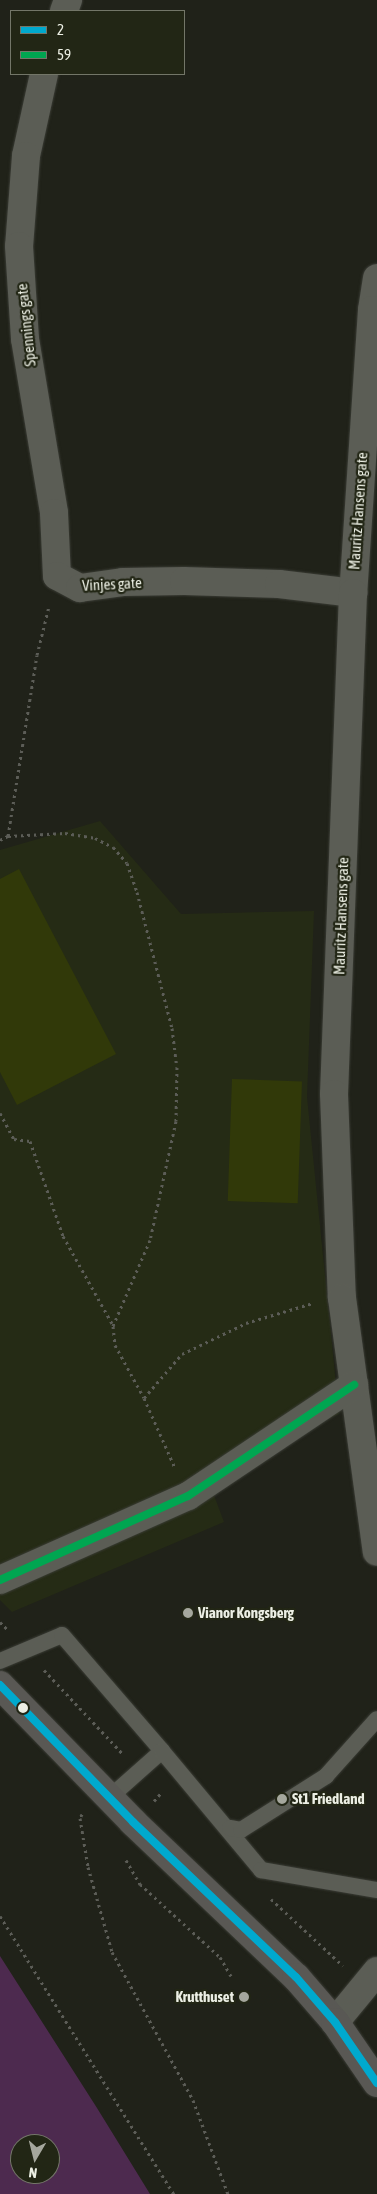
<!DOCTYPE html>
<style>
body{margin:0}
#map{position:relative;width:377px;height:2194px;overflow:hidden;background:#202219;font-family:"Asap Condensed",sans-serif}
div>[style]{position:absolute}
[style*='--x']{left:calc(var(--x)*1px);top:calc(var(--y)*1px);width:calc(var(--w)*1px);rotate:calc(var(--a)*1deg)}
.built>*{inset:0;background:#252b15}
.green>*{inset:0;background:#313909;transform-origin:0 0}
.water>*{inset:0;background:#4d2a4f}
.path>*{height:3px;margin-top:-1.5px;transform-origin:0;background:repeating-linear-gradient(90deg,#5c5d57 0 2.5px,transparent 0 6.5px)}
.roads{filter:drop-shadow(0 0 1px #3a3c35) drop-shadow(0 0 1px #3a3c35)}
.service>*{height:16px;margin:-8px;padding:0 8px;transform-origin:8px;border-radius:8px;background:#5b5d55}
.minor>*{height:28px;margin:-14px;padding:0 14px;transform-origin:14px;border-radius:14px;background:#5b5d55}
.primary>*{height:28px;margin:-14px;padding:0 14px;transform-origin:14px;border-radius:14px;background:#595854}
.bus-1>*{height:8px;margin:-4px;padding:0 4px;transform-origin:4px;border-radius:4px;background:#00a9ce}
.bus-2>*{height:8px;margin:-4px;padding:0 4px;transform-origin:4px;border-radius:4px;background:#00a651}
.dots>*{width:14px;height:14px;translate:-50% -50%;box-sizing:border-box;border:2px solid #222615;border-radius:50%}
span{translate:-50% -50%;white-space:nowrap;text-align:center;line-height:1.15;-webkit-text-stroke:4.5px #222615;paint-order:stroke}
.street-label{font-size:15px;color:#ecefe4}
.poi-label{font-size:15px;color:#ecefe4;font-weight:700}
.left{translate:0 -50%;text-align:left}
.right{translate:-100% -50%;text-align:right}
.legend{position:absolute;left:10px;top:10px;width:175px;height:65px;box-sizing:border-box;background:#222615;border:1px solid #737668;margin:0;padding:6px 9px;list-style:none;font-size:15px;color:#ecefe4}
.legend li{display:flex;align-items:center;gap:10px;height:25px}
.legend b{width:25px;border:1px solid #737668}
.north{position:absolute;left:10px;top:2134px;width:50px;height:50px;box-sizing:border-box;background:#222615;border:1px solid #737668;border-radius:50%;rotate:188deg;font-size:14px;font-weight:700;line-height:20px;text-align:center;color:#ecefe4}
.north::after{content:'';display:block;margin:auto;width:18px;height:22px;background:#a5a79d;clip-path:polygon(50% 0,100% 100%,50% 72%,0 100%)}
</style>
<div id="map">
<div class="built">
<i style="clip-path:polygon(100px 821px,181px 914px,314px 911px,307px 1097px,339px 1414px,295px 1435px,212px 1490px,224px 1522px,12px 1612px,0 1600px,0 850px)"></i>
</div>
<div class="green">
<i style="clip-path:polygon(19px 869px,116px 1054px,17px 1105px,0 1072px,0 879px)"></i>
<i style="left:232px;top:1079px;width:70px;height:122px;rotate:2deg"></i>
</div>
<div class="water">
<i style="clip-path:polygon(evenodd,0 1956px,97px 2108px,150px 2194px,0 2194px,0 1956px,20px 2144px,50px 2144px,50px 2174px,20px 2174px,20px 2144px)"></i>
</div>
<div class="path">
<i style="--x:8;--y:836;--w:183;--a:-80.9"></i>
<i style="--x:37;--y:655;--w:50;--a:-76.2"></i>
<i style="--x:0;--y:840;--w:9;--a:-27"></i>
<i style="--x:8;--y:836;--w:57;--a:-3"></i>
<i style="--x:65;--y:833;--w:30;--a:9"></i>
<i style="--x:95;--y:838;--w:20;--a:27"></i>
<i style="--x:113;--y:847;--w:21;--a:49"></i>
<i style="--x:127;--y:863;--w:31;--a:71"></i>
<i style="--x:137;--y:892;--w:140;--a:75.6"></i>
<i style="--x:172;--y:1028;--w:39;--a:83"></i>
<i style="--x:177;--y:1067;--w:54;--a:91.1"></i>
<i style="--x:176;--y:1121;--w:122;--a:102.3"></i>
<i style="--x:150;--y:1240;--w:94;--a:113.3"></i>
<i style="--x:113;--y:1326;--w:19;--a:84"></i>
<i style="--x:115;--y:1345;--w:60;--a:61.3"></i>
<i style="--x:144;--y:1398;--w:77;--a:66.1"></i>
<i style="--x:0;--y:1113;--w:30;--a:62"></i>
<i style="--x:14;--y:1139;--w:16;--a:7"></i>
<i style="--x:30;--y:1141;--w:101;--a:70.8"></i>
<i style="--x:63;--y:1236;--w:102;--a:60.7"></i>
<i style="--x:144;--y:1398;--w:58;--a:-49.2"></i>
<i style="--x:182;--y:1354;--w:71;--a:-25.8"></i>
<i style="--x:246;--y:1323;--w:70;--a:-16.6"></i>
<i style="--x:0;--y:1622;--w:11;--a:45"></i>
<i style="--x:44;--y:1670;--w:114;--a:46.8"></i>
<i style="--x:154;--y:1801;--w:11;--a:-49"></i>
<i style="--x:82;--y:1814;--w:4;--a:117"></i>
<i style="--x:80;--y:1818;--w:50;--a:80.7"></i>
<i style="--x:88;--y:1867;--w:88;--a:74.2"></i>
<i style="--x:112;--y:1952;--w:169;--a:61.3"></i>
<i style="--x:193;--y:2100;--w:100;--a:69.6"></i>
<i style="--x:126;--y:1860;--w:28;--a:60"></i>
<i style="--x:140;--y:1884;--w:108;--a:42.4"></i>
<i style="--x:220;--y:1957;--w:22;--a:60"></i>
<i style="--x:271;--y:1899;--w:98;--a:42.9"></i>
<i style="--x:0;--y:1916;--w:328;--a:58"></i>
</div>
<div class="roads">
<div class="service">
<i style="--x:0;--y:1661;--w:67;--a:-22.8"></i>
<i style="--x:62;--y:1635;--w:153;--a:49.2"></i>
<i style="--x:109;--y:1798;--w:71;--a:-41.6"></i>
<i style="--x:162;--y:1751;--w:155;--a:50.2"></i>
<i style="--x:261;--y:1870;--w:118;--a:9.8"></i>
<i style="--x:230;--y:1828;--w:11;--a:10"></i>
<i style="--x:241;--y:1830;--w:101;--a:-32.4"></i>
<i style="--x:326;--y:1776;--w:76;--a:-48.2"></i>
</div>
<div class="minor">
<i style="--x:64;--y:11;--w:12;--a:-70"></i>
<i style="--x:44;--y:74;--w:84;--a:102.4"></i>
<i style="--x:26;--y:156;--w:90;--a:94.4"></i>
<i style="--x:19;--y:246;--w:93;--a:86.3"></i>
<i style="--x:25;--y:339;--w:176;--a:80.5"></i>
<i style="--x:54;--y:513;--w:63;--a:87.3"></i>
<i style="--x:57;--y:576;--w:26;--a:28"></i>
<i style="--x:80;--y:588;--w:43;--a:-7.9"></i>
<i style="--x:123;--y:582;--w:61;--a:-0.9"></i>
<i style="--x:184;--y:581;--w:95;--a:1.8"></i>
<i style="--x:279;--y:584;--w:75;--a:6.9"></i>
<i style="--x:377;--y:278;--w:32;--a:99"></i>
<i style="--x:372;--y:310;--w:284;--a:93.8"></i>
<i style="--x:353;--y:593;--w:501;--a:92.17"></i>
<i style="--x:334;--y:1094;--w:204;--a:87.8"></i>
<i style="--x:342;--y:1298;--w:256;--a:82.2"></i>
<i style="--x:0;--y:1580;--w:206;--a:-24.1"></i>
<i style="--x:188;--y:1496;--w:200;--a:-33.8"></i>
<i style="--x:335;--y:2022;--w:66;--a:-50.5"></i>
</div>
<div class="primary">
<i style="--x:0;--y:1685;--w:191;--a:45.8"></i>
<i style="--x:133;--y:1822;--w:225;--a:43.6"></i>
<i style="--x:296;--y:1977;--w:60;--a:49.1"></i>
<i style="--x:335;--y:2022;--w:74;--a:55.5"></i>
</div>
</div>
<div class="bus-1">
<i style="--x:0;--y:1685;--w:191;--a:45.8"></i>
<i style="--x:133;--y:1822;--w:225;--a:43.6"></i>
<i style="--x:296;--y:1977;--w:60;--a:49.1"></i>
<i style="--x:335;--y:2022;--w:74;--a:55.5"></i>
</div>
<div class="bus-2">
<i style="--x:0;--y:1580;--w:206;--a:-24.1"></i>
<i style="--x:188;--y:1496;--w:200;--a:-33.8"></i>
</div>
<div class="dots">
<i style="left:188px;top:1613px;background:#a5a79d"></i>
<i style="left:23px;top:1708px;background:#ecefe4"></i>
<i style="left:282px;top:1799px;background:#a5a79d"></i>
<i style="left:244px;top:1997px;background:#a5a79d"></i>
</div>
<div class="street-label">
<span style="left:26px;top:325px;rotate:-96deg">Spennings gate</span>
<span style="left:358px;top:511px;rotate:-86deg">Mauritz Hansens gate</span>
<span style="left:112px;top:584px;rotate:-3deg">Vinjes gate</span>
<span style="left:341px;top:916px;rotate:-88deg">Mauritz Hansens gate</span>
</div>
<div class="poi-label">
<span class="left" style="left:198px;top:1613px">Vianor Kongsberg</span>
<span class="left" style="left:292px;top:1799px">St1 Friedland</span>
<span class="right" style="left:234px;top:1997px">Krutthuset</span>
</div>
<ul class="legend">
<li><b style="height:6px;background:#00a9ce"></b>2</li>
<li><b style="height:6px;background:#00a651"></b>59</li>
</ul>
<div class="north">N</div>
</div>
